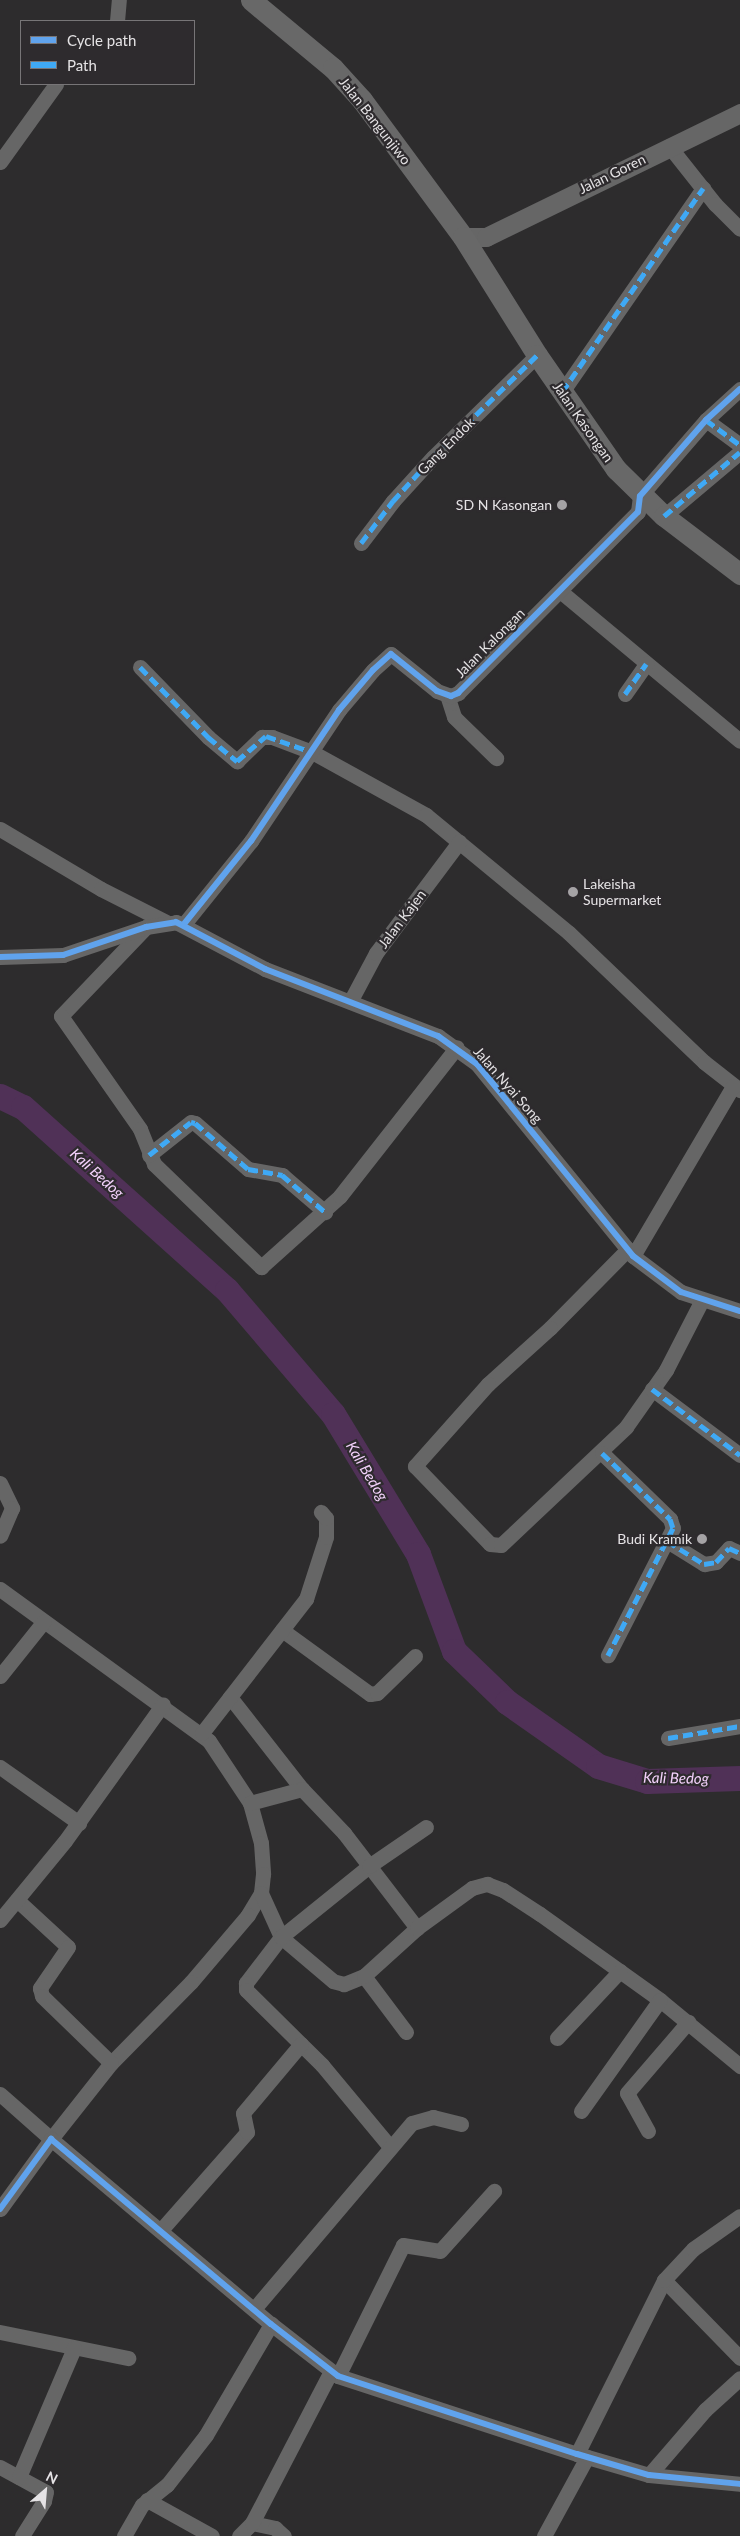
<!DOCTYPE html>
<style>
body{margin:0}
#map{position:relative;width:740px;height:2536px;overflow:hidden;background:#2d2c2d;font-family:Lato,sans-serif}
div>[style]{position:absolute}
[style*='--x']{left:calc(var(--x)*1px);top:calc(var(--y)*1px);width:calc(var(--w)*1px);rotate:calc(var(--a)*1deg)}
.river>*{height:25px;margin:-12.5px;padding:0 12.5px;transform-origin:12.5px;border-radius:12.5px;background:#503157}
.minor>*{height:15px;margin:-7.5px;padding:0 7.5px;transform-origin:7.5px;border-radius:7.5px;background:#666}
.tertiary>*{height:19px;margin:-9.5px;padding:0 9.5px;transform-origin:9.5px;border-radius:9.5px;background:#666}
.secondary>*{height:21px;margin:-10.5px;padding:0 10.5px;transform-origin:10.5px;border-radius:10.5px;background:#686868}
.quiet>*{height:5px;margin-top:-2.5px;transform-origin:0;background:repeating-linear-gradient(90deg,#3fa9f5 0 10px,transparent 0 15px)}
.cycleway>*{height:6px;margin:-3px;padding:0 3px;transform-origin:3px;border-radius:3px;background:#60a3ed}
.dots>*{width:14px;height:14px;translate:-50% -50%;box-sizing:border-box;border:2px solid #2e2b2e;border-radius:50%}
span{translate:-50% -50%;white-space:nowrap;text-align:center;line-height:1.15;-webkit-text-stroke:4.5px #2e2b2e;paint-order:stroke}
.street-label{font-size:14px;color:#e5e3e5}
.poi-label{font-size:14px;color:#e5e3e5}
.right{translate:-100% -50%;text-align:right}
.left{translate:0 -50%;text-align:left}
.water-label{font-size:15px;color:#f4d2fc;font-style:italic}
.legend{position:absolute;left:20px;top:20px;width:175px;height:65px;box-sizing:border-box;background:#2e2b2e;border:1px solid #777577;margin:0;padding:6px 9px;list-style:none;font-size:15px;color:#e5e3e5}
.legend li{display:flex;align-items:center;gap:10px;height:25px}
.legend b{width:25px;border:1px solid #777577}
.north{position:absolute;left:20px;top:2466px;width:50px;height:50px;-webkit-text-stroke:4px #2e2b2e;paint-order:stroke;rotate:27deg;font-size:14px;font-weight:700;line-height:20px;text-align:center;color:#e5e3e5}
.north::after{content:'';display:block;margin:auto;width:18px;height:22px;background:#e5e3e5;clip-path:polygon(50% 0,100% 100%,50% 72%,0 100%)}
</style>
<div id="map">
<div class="river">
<i style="--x:0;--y:1096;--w:25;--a:26"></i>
<i style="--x:23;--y:1107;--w:274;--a:41.9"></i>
<i style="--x:227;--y:1290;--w:163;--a:49.5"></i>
<i style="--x:333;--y:1414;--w:164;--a:58.7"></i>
<i style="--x:418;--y:1554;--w:103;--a:69.6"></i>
<i style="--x:454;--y:1651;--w:74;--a:43.9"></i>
<i style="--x:507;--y:1702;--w:111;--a:35.1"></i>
<i style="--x:598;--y:1766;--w:51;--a:17"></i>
<i style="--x:647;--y:1781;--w:93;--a:-1.8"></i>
</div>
<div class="minor">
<i style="--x:117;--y:21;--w:21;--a:-85"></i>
<i style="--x:669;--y:146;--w:74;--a:51.6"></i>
<i style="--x:715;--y:204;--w:35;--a:45"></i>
<i style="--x:0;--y:162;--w:96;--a:-54.3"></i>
<i style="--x:562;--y:392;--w:248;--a:-55.3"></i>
<i style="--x:706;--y:420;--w:42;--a:36.3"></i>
<i style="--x:664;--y:516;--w:99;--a:-40.1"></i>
<i style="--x:361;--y:543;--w:53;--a:-52.7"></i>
<i style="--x:393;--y:501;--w:59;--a:-47.7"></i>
<i style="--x:433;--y:457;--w:146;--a:-44.4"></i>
<i style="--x:560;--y:591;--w:234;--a:39.8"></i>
<i style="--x:140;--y:667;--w:98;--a:45.8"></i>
<i style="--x:208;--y:737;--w:38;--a:40"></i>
<i style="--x:237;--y:761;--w:35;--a:-44"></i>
<i style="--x:262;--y:737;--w:10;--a:0"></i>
<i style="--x:272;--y:737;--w:43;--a:20.6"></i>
<i style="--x:312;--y:752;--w:130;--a:28.9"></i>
<i style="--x:426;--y:815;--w:185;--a:39.5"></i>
<i style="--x:569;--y:933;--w:187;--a:43.7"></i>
<i style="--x:704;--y:1062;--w:46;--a:37.9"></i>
<i style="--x:625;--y:694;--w:37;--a:-55"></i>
<i style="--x:447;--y:695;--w:23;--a:72"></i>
<i style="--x:454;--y:717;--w:59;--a:44.3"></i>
<i style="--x:0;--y:829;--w:117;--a:30.7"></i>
<i style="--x:101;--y:889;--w:73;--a:26.9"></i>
<i style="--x:184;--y:924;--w:107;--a:-51.1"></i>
<i style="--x:251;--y:841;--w:158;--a:-56.1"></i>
<i style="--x:339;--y:710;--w:52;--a:-49.6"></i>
<i style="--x:373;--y:670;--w:24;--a:-42"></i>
<i style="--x:391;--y:654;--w:59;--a:38.8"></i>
<i style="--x:437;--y:691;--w:15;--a:20"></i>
<i style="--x:451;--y:696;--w:8;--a:-23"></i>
<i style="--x:458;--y:693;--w:255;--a:-45.2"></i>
<i style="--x:638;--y:512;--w:16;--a:-83"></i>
<i style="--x:640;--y:496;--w:101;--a:-49"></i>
<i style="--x:706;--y:420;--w:46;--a:-42.4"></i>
<i style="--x:146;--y:927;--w:123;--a:133.7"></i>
<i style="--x:61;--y:1016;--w:138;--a:55"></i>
<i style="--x:140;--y:1129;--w:38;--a:68"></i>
<i style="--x:154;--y:1164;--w:149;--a:43.9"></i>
<i style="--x:261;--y:1267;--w:106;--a:-41.9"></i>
<i style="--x:340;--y:1196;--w:189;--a:-51.9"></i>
<i style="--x:0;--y:957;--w:63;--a:-1.8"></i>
<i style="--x:63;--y:955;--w:88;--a:-18.6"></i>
<i style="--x:146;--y:927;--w:30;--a:-9"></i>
<i style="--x:176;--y:922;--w:101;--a:27.8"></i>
<i style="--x:265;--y:969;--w:186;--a:21.2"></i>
<i style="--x:438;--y:1036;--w:48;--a:35.7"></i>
<i style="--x:477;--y:1064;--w:247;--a:50.9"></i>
<i style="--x:633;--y:1256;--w:60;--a:36.9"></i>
<i style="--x:681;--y:1292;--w:62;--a:17.9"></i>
<i style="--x:351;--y:1000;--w:53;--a:-62"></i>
<i style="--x:376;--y:953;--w:139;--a:-53.2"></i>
<i style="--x:149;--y:1155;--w:53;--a:-38.2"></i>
<i style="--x:191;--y:1122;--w:4;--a:14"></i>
<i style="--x:195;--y:1123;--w:70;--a:41"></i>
<i style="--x:248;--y:1169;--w:35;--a:10"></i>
<i style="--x:282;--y:1175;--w:57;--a:40.7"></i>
<i style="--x:628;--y:1249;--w:111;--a:134.6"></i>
<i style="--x:550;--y:1328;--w:84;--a:137.9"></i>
<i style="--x:488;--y:1384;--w:110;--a:131.7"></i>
<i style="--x:415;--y:1466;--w:108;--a:46.1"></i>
<i style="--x:490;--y:1544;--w:11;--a:5"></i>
<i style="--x:501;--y:1545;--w:172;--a:-43.3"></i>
<i style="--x:626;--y:1427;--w:70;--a:-54.9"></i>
<i style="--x:666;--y:1370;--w:79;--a:-62.8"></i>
<i style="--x:633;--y:1256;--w:197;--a:-59.5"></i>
<i style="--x:652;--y:1389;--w:110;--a:36.9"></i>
<i style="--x:602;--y:1453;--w:95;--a:44.1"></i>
<i style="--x:670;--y:1519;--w:9;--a:72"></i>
<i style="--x:673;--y:1528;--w:143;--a:117.1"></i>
<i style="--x:0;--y:1483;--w:28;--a:64"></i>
<i style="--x:12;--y:1508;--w:30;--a:113"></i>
<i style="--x:667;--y:1541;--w:44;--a:31.9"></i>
<i style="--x:704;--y:1564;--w:12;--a:-9"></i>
<i style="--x:716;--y:1562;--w:19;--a:-47"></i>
<i style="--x:729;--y:1548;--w:12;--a:24"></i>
<i style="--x:0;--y:1589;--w:258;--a:36"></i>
<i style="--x:209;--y:1741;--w:74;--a:56.5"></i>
<i style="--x:250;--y:1803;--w:41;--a:74.6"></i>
<i style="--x:261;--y:1843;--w:31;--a:86"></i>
<i style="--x:263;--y:1874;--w:19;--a:96"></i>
<i style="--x:261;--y:1893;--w:26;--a:121"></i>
<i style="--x:248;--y:1915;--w:88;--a:130.4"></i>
<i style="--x:191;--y:1982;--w:114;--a:134.6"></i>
<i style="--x:111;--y:2063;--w:97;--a:128.3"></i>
<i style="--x:51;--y:2139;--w:68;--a:-138.6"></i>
<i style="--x:282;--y:1630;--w:109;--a:36"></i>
<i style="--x:370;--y:1694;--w:7;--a:-8"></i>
<i style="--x:377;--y:1693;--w:53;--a:-44.2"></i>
<i style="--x:0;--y:1676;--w:70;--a:-51.3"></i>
<i style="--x:230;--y:1697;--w:117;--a:52"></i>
<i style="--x:202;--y:1733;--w:170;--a:-52.2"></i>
<i style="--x:306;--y:1599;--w:65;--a:-72.1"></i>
<i style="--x:326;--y:1537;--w:19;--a:-90"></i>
<i style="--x:326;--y:1518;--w:8;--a:-130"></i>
<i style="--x:668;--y:1738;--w:73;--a:-9.5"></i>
<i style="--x:0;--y:1767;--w:97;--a:35.3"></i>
<i style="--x:250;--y:1803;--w:54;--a:-15.1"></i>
<i style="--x:302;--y:1789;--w:61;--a:46.3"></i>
<i style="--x:344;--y:1833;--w:120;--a:52.5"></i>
<i style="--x:261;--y:1893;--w:48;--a:65.6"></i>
<i style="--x:281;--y:1937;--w:58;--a:127.3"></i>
<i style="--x:246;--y:1983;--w:7;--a:90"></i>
<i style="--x:246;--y:1990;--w:107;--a:44.6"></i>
<i style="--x:322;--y:2065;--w:107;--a:50.3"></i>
<i style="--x:17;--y:1900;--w:69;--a:42.7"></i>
<i style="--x:68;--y:1947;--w:50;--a:124.3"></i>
<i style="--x:40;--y:1988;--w:8;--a:76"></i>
<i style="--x:42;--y:1996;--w:96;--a:44.2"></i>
<i style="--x:0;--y:1920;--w:102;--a:-50.6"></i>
<i style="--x:65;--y:1841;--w:168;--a:-54.4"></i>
<i style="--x:364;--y:1976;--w:22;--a:158"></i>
<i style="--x:344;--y:1984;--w:11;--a:-165"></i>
<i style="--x:333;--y:1981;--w:68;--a:-139.8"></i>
<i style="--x:281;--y:1937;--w:113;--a:-38.9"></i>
<i style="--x:369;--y:1866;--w:69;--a:-34.4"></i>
<i style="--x:406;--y:2032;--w:70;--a:-126.9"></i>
<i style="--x:364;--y:1976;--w:72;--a:-42.2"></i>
<i style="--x:417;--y:1928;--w:68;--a:-36"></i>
<i style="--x:472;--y:1888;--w:16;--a:-15"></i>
<i style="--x:487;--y:1884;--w:17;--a:21"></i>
<i style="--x:503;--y:1890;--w:44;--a:33"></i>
<i style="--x:540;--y:1914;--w:148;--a:35.6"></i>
<i style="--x:660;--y:2000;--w:104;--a:39.5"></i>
<i style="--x:557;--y:2038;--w:92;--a:-46.8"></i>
<i style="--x:581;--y:2111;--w:136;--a:-54.6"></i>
<i style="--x:648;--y:2131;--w:43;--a:-118.9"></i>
<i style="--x:627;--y:2093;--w:94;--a:-49.3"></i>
<i style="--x:0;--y:2209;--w:87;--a:-53.9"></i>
<i style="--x:51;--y:2139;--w:287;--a:40.1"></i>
<i style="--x:271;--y:2324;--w:85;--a:37.8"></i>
<i style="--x:338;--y:2376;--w:251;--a:18.1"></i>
<i style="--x:577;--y:2454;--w:75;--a:16.3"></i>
<i style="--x:649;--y:2475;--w:91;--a:5.6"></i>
<i style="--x:161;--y:2230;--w:130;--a:-48.7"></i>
<i style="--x:247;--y:2132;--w:19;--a:-102"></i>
<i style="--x:243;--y:2113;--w:90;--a:-50"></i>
<i style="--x:664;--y:2280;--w:109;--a:45.7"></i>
<i style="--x:254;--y:2309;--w:244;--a:-49.7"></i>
<i style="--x:412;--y:2123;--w:22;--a:-16"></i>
<i style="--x:433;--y:2117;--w:29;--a:14"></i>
<i style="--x:0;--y:2332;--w:131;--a:11.5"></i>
<i style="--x:338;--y:2376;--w:146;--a:-63.6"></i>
<i style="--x:403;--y:2245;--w:37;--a:9"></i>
<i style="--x:440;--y:2251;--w:81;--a:-48"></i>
<i style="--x:577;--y:2454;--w:195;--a:-63.4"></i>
<i style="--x:664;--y:2280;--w:42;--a:-46.9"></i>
<i style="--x:693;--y:2249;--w:57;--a:-35.1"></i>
<i style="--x:0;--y:2467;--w:52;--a:28.5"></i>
<i style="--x:46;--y:2492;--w:9;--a:103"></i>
<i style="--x:44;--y:2501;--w:41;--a:122.2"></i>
<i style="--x:649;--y:2475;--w:86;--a:-49.3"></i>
<i style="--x:705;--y:2410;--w:47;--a:-42.4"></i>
<i style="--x:19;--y:2477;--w:140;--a:-66.9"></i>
<i style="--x:147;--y:2500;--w:74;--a:29"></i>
<i style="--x:252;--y:2523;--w:24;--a:12"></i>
<i style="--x:275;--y:2528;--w:12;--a:42"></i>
<i style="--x:124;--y:2536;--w:36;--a:-60"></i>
<i style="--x:142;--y:2505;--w:32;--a:-39"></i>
<i style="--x:167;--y:2485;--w:63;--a:-52"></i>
<i style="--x:206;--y:2435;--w:129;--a:-59.6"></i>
<i style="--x:239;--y:2536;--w:18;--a:-45"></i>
<i style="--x:252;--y:2523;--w:171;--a:-62.5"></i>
<i style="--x:544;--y:2536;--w:90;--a:-61.4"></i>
</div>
<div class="tertiary">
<i style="--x:463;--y:237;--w:23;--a:0"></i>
<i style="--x:486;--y:237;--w:283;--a:-26"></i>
</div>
<div class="secondary">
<i style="--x:251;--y:0;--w:107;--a:39.7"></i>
<i style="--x:333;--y:68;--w:43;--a:47.8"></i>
<i style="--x:362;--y:100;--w:170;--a:53.6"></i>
<i style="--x:463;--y:237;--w:139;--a:57.9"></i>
<i style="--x:537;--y:355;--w:139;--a:55.3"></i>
<i style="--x:616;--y:469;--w:67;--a:44.4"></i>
<i style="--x:664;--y:516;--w:96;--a:37.3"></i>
</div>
<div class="quiet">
<i style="--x:562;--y:392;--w:248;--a:-55.3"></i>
<i style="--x:706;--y:420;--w:42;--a:36.3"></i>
<i style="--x:664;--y:516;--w:99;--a:-40.1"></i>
<i style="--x:361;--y:543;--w:53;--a:-52.7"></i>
<i style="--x:393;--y:501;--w:59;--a:-47.7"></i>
<i style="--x:433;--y:457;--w:146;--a:-44.4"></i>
<i style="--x:140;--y:667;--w:98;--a:45.8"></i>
<i style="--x:208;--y:737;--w:38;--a:40"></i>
<i style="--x:237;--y:761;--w:38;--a:-41"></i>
<i style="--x:266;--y:736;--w:49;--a:19.2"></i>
<i style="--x:625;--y:694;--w:37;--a:-55"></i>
<i style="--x:149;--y:1155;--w:53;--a:-38.2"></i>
<i style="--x:191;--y:1122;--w:4;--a:14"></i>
<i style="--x:195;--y:1123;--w:70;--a:41"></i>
<i style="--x:248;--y:1169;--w:35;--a:10"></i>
<i style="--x:282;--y:1175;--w:57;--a:40.7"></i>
<i style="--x:652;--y:1389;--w:110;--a:36.9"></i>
<i style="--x:602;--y:1453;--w:95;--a:44.1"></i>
<i style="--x:670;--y:1519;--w:9;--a:72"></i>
<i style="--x:673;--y:1528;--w:143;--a:117.1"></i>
<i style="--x:667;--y:1541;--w:44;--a:31.9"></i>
<i style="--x:704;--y:1564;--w:12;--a:-9"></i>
<i style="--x:716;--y:1562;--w:19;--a:-47"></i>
<i style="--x:729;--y:1548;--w:12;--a:24"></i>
<i style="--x:668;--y:1738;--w:73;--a:-9.5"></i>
</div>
<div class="cycleway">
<i style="--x:184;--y:924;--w:107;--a:-51.1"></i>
<i style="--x:251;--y:841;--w:158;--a:-56.1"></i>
<i style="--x:339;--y:710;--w:52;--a:-49.6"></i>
<i style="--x:373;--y:670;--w:24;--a:-42"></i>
<i style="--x:391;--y:654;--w:59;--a:38.8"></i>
<i style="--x:437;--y:691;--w:15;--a:20"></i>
<i style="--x:451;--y:696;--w:8;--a:-23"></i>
<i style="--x:458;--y:693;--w:255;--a:-45.2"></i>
<i style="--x:638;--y:512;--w:16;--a:-83"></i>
<i style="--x:640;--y:496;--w:101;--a:-49"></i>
<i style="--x:706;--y:420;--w:46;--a:-42.4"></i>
<i style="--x:0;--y:957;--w:63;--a:-1.8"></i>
<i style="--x:63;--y:955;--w:88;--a:-18.6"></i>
<i style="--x:146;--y:927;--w:30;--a:-9"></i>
<i style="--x:176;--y:922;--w:101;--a:27.8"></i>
<i style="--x:265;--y:969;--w:186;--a:21.2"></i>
<i style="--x:438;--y:1036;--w:48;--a:35.7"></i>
<i style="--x:477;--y:1064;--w:247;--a:50.9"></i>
<i style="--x:633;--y:1256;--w:60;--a:36.9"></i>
<i style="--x:681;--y:1292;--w:62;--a:17.9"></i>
<i style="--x:0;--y:2209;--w:87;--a:-53.9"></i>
<i style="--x:51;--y:2139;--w:287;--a:40.1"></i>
<i style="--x:271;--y:2324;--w:85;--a:37.8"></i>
<i style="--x:338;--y:2376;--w:251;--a:18.1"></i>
<i style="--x:577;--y:2454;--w:75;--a:16.3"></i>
<i style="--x:649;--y:2475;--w:91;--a:5.6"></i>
</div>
<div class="dots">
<i style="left:562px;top:505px;background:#a5a3a5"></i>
<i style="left:573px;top:892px;background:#a5a3a5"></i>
<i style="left:702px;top:1539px;background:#a5a3a5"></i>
</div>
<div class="street-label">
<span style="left:375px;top:121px;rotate:52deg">Jalan Bangunjiwo</span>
<span style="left:612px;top:174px;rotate:-26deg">Jalan Goren</span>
<span style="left:583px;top:422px;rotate:55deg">Jalan Kasongan</span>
<span style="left:446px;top:446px;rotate:-45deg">Gang Endok</span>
<span style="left:490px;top:643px;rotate:-45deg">Jalan Kalongan</span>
<span style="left:402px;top:919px;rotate:-53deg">Jalan Kajen</span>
<span style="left:508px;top:1085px;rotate:49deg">Jalan Nyai Song</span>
</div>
<div class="poi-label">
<span class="right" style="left:552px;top:505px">SD N Kasongan</span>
<span class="left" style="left:583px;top:892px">Lakeisha<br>Supermarket</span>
<span class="right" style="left:692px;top:1539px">Budi Kramik</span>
</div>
<div class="water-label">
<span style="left:97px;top:1173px;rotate:42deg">Kali Bedog</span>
<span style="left:367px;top:1471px;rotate:59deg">Kali Bedog</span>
<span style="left:676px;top:1778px;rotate:1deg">Kali Bedog</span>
</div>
<ul class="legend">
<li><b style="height:6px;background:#60a3ed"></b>Cycle path</li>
<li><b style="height:6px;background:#3fa9f5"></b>Path</li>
</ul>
<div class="north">N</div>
</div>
